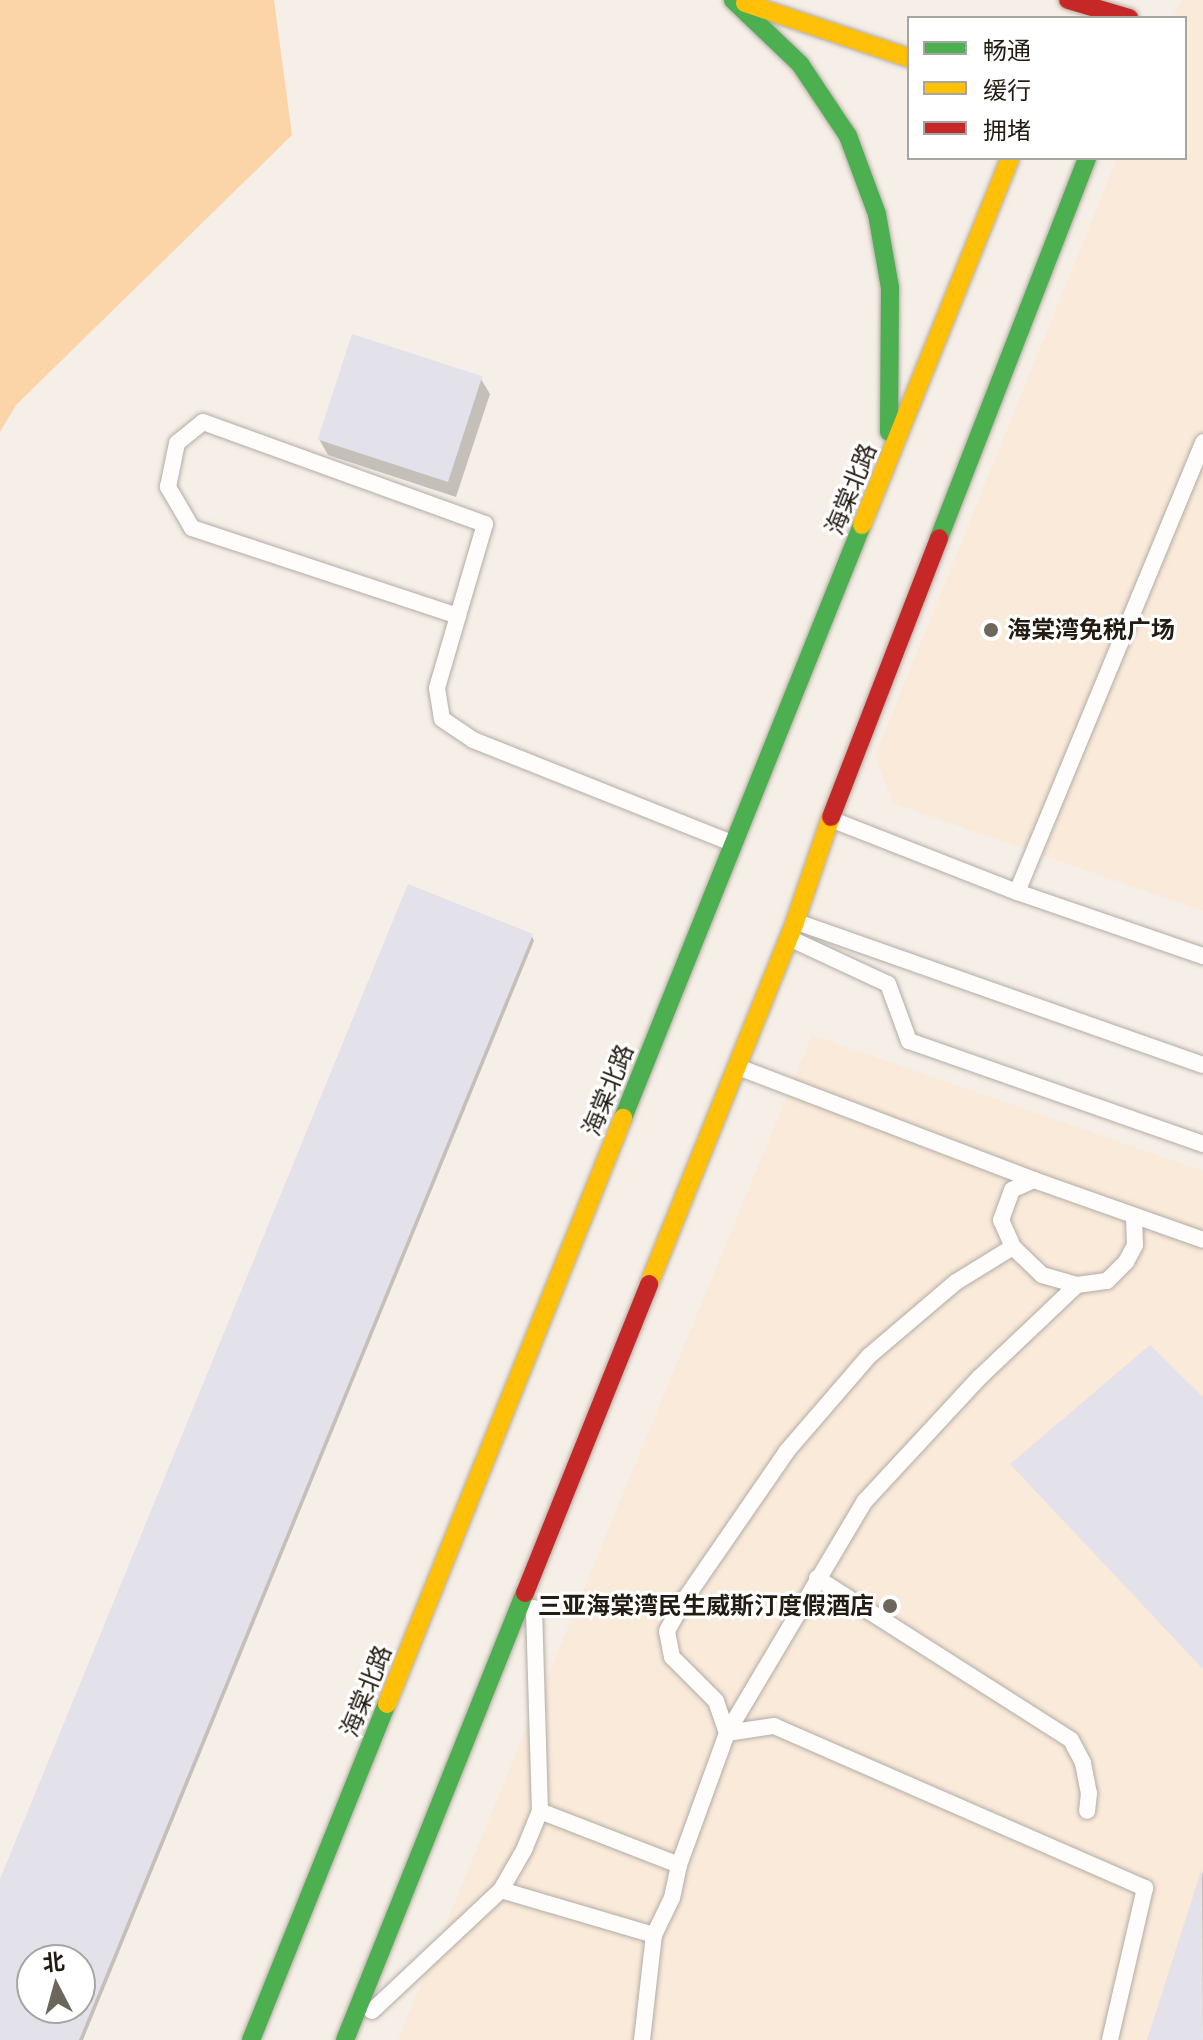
<!DOCTYPE html>
<meta charset="utf-8">
<style>
body{margin:0}
#map{position:relative;width:1203px;height:2040px;overflow:hidden;background:#f6efe7;font-family:"PT Sans Narrow","Noto Sans SC",sans-serif}
div>[style]{position:absolute}
[style*='--x']{left:calc(var(--x)*1px);top:calc(var(--y)*1px);width:calc(var(--w)*1px);rotate:calc(var(--a)*1deg)}
.built>*{inset:0;background:#f9ead9}
.water>*{inset:0;background:#fbd4a8}
.shadow>*{inset:0;background:#0003}
.building>*{inset:0;background:#e3e1e9;transform-origin:0 0}
.roads{filter:drop-shadow(0 0 2px #b3aca5) drop-shadow(0 0 2px #b3aca5)}
.lane>*{height:16px;margin:-8px;padding:0 8px;transform-origin:8px;border-radius:8px;background:#fefdfb}
.fast>*{height:18px;margin:-9px;padding:0 9px;transform-origin:9px;border-radius:9px;background:#4caf50}
.slow>*{height:18px;margin:-9px;padding:0 9px;transform-origin:9px;border-radius:9px;background:#ffc107}
.jam>*{height:18px;margin:-9px;padding:0 9px;transform-origin:9px;border-radius:9px;background:#c62828}
.dots>*{width:22px;height:22px;translate:-50% -50%;box-sizing:border-box;border:4px solid #fff;border-radius:50%}
span{translate:-50% -50%;white-space:nowrap;text-align:center;line-height:1.15;-webkit-text-stroke:6px #fff;paint-order:stroke}
.street-label{font-size:24px;color:#231c13}
.poi-label{font-size:24px;color:#231c13;font-weight:700}
.left{translate:0 -50%;text-align:left}
.right{translate:-100% -50%;text-align:right}
.legend{position:absolute;left:907px;top:16px;width:280px;height:144px;box-sizing:border-box;background:#fff;border:2px solid #a7a4a1;margin:0;padding:10px 14px;list-style:none;font-size:24px;color:#231c13}
.legend li{display:flex;align-items:center;gap:16px;height:40px}
.legend b{width:40px;border:2px solid #a7a4a1}
.north{position:absolute;left:16px;top:1944px;width:80px;height:80px;box-sizing:border-box;background:#fff;border:2px solid #a7a4a1;border-radius:50%;rotate:354deg;font-size:22px;font-weight:700;line-height:32px;text-align:center;color:#231c13}
.north::after{content:'';display:block;margin:auto;width:28px;height:36px;background:#6d665d;clip-path:polygon(50% 0,100% 100%,50% 72%,0 100%)}
</style>
<div id="map">
<div class="built">
<i style="clip-path:polygon(1181px 0,1203px 0,1203px 911px,893px 803px,875px 756px,1117px 158px,1185px 158px,1185px 18px,1173px 18px)"></i>
<i style="clip-path:polygon(812px 1035px,1203px 1171px,1203px 2040px,398px 2040px)"></i>
</div>
<div class="water">
<i style="clip-path:polygon(0 0,274px 0,292px 135px,16px 405px,0 432px)"></i>
</div>
<div class="shadow">
<i style="clip-path:polygon(481px 379px,490px 394px,456px 497px,328px 455px,319px 439px)"></i>
<i style="clip-path:polygon(evenodd,532px 936px,534px 941px,83px 2040px,0 2040px,0 1885px,532px 936px,32px 1960px,80px 1960px,80px 2008px,32px 2008px,32px 1960px)"></i>
<i style="clip-path:polygon(1203px 1872px,1203px 2040px,1149px 2040px)"></i>
</div>
<div class="building">
<i style="left:352px;top:334px;width:137px;height:111px;rotate:18deg"></i>
<i style="clip-path:polygon(evenodd,408px 884px,533px 934px,79px 2040px,0 2040px,0 1879px,408px 884px,32px 1960px,80px 1960px,80px 2008px,32px 2008px,32px 1960px)"></i>
<i style="clip-path:polygon(1150px 1345px,1203px 1397px,1203px 1669px,1010px 1464px)"></i>
<i style="clip-path:polygon(1202px 1868px,1203px 2040px,1147px 2040px)"></i>
</div>
<div class="roads">
<div class="lane">
<i style="--x:458;--y:616;--w:280;--a:-161.7"></i>
<i style="--x:192;--y:528;--w:48;--a:-120.3"></i>
<i style="--x:168;--y:487;--w:45;--a:-78.4"></i>
<i style="--x:177;--y:443;--w:33;--a:-39"></i>
<i style="--x:203;--y:422;--w:300;--a:19.9"></i>
<i style="--x:485;--y:524;--w:96;--a:106.4"></i>
<i style="--x:458;--y:616;--w:75;--a:106.3"></i>
<i style="--x:437;--y:688;--w:31;--a:81"></i>
<i style="--x:442;--y:719;--w:37;--a:34"></i>
<i style="--x:473;--y:740;--w:279;--a:21.7"></i>
<i style="--x:833;--y:820;--w:198;--a:21.4"></i>
<i style="--x:1017;--y:892;--w:197;--a:19"></i>
<i style="--x:1017;--y:892;--w:487;--a:-67.5"></i>
<i style="--x:797;--y:922;--w:430;--a:19.4"></i>
<i style="--x:789;--y:938;--w:109;--a:24.9"></i>
<i style="--x:888;--y:984;--w:61;--a:69.8"></i>
<i style="--x:909;--y:1041;--w:312;--a:19.3"></i>
<i style="--x:738;--y:1067;--w:317;--a:20.9"></i>
<i style="--x:1034;--y:1180;--w:179;--a:19.5"></i>
<i style="--x:1034;--y:1180;--w:24;--a:156"></i>
<i style="--x:1012;--y:1190;--w:32;--a:110"></i>
<i style="--x:1001;--y:1220;--w:30;--a:66"></i>
<i style="--x:1013;--y:1247;--w:40;--a:44"></i>
<i style="--x:1042;--y:1275;--w:36;--a:16"></i>
<i style="--x:1077;--y:1285;--w:30;--a:-8"></i>
<i style="--x:1107;--y:1281;--w:27;--a:-45"></i>
<i style="--x:1126;--y:1262;--w:19;--a:-62"></i>
<i style="--x:1135;--y:1245;--w:29;--a:-92"></i>
<i style="--x:817;--y:1578;--w:301;--a:32.5"></i>
<i style="--x:1071;--y:1740;--w:26;--a:62"></i>
<i style="--x:1083;--y:1763;--w:31;--a:79"></i>
<i style="--x:1089;--y:1793;--w:18;--a:96"></i>
<i style="--x:727;--y:1733;--w:34;--a:-109"></i>
<i style="--x:716;--y:1701;--w:62;--a:-135"></i>
<i style="--x:672;--y:1657;--w:26;--a:-101"></i>
<i style="--x:667;--y:1631;--w:37;--a:-61"></i>
<i style="--x:685;--y:1599;--w:180;--a:-55.4"></i>
<i style="--x:787;--y:1451;--w:125;--a:-49.2"></i>
<i style="--x:869;--y:1356;--w:114;--a:-40.4"></i>
<i style="--x:956;--y:1282;--w:67;--a:-31.6"></i>
<i style="--x:727;--y:1733;--w:270;--a:-59.3"></i>
<i style="--x:865;--y:1501;--w:169;--a:-47.2"></i>
<i style="--x:980;--y:1377;--w:134;--a:-43.5"></i>
<i style="--x:679;--y:1865;--w:140;--a:-70"></i>
<i style="--x:727;--y:1733;--w:48;--a:-8.5"></i>
<i style="--x:774;--y:1726;--w:405;--a:23.6"></i>
<i style="--x:1145;--y:1888;--w:156;--a:103"></i>
<i style="--x:501;--y:1890;--w:159;--a:16.4"></i>
<i style="--x:654;--y:1935;--w:41;--a:-64.1"></i>
<i style="--x:672;--y:1898;--w:34;--a:-78"></i>
<i style="--x:679;--y:1865;--w:149;--a:-158.8"></i>
<i style="--x:372;--y:2011;--w:177;--a:-43.2"></i>
<i style="--x:501;--y:1890;--w:46;--a:-60.1"></i>
<i style="--x:524;--y:1850;--w:42;--a:-67.7"></i>
<i style="--x:540;--y:1811;--w:203;--a:-91.7"></i>
<i style="--x:642;--y:2040;--w:106;--a:-83.5"></i>
</div>
<div class="fast">
<i style="--x:733;--y:0;--w:93;--a:43.7"></i>
<i style="--x:800;--y:64;--w:87;--a:56.3"></i>
<i style="--x:848;--y:136;--w:83;--a:69.6"></i>
<i style="--x:877;--y:214;--w:75;--a:80"></i>
<i style="--x:890;--y:288;--w:144;--a:90.4"></i>
<i style="--x:939;--y:538;--w:408;--a:-68.7"></i>
<i style="--x:623;--y:1118;--w:639;--a:-68.05"></i>
<i style="--x:251;--y:2040;--w:362;--a:-68"></i>
<i style="--x:345;--y:2040;--w:482;--a:-68.1"></i>
</div>
<div class="slow">
<i style="--x:745;--y:3;--w:173;--a:18.5"></i>
<i style="--x:862;--y:525;--w:396;--a:-68"></i>
<i style="--x:649;--y:1284;--w:390;--a:-68"></i>
<i style="--x:795;--y:922;--w:111;--a:-71.1"></i>
<i style="--x:387;--y:1704;--w:632;--a:-68.06"></i>
</div>
<div class="jam">
<i style="--x:1068;--y:0;--w:64;--a:16.4"></i>
<i style="--x:831;--y:817;--w:299;--a:-68.8"></i>
<i style="--x:525;--y:1593;--w:333;--a:-68.1"></i>
</div>
</div>
<div class="dots">
<i style="left:991px;top:630px;background:#6d665d"></i>
<i style="left:890px;top:1606px;background:#6d665d"></i>
</div>
<div class="street-label">
<span style="left:851px;top:489px;rotate:-68deg">海棠北路</span>
<span style="left:608px;top:1090px;rotate:-68deg">海棠北路</span>
<span style="left:366px;top:1691px;rotate:-68deg">海棠北路</span>
</div>
<div class="poi-label">
<span class="left" style="left:1007px;top:630px">海棠湾免税广场</span>
<span class="right" style="left:874px;top:1606px">三亚海棠湾民生威斯汀度假酒店</span>
</div>
<ul class="legend">
<li><b style="height:10px;background:#4caf50"></b>畅通</li>
<li><b style="height:10px;background:#ffc107"></b>缓行</li>
<li><b style="height:10px;background:#c62828"></b>拥堵</li>
</ul>
<div class="north">北</div>
</div>
